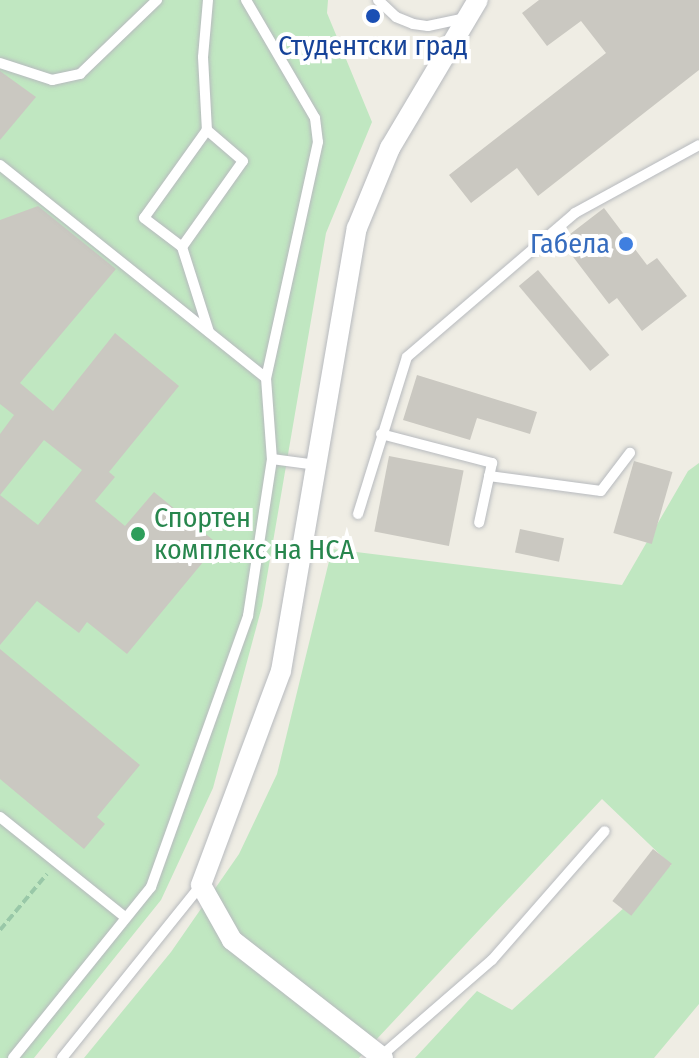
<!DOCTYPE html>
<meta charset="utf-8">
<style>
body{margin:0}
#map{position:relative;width:699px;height:1058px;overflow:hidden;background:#efede4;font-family:"Fira Sans Condensed",sans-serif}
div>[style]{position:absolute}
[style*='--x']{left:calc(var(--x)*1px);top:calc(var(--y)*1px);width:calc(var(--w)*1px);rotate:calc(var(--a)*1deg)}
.green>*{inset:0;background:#c0e7c1}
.building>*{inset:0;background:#cac8c1;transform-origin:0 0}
.path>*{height:4px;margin-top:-2px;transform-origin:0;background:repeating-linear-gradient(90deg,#99c8a8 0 8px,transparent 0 12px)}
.roads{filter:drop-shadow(0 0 2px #b7babe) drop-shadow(0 0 2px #b7babe)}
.service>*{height:10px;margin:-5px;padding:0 5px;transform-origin:5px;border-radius:5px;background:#fff}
.minor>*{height:20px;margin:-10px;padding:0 10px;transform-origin:10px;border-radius:10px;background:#fff}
.dots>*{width:22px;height:22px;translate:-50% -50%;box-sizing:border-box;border:4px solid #fff;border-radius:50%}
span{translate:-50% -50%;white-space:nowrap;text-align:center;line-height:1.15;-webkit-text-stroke:8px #fff;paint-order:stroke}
.transit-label{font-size:28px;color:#164399}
.shop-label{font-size:28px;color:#366cbe}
.right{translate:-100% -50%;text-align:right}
.leisure-label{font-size:28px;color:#27864d}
.left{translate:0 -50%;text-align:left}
</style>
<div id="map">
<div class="green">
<i style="clip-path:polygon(0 0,328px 0,327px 13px,372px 122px,326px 233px,262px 606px,213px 788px,161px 900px,34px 1058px,0 1058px)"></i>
<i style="clip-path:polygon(699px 463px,699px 1004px,654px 1058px,415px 1058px,477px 991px,512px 1010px,671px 865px,602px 799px,359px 1058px,84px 1058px,171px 952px,239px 854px,277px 774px,332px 549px,622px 585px,688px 471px)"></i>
</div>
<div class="building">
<i style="clip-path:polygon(539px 0,699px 0,699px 70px,538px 196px,517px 168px,471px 203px,449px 175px,606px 53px,581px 21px,547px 46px,522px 13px)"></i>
<i style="clip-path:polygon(0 71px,36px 97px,0 140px)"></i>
<i style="clip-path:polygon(evenodd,38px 206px,116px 269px,20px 383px,53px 411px,115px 333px,179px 386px,109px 472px,115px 477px,95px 501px,125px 526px,154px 492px,218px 544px,127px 654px,87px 622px,79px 633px,37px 601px,0 645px,0 434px,14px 415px,0 404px,0 220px,38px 206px,44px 440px,82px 470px,38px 525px,0 495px,44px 440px)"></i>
<i style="clip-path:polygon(604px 208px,647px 265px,657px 258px,687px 296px,642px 331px,617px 298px,609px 304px,561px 241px)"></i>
<i style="left:538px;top:270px;width:111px;height:25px;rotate:50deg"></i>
<i style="clip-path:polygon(417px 375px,537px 412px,530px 434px,477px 418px,470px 440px,403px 420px)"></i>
<i style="left:389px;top:456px;width:76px;height:77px;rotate:11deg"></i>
<i style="left:634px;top:461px;width:40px;height:75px;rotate:16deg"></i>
<i style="left:520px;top:529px;width:45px;height:24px;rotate:12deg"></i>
<i style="clip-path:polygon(0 649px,140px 765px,97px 817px,105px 824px,84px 849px,0 779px)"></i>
<i style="left:653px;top:849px;width:24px;height:66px;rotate:38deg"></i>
</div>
<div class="path">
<i style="--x:0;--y:930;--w:73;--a:-50"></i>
</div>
<div class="roads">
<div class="service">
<i style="--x:208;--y:0;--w:57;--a:95"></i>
<i style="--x:203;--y:57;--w:73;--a:86.9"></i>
<i style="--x:207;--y:130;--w:108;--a:125.6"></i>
<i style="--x:144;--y:218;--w:48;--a:37.3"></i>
<i style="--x:182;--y:247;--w:89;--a:72.4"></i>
<i style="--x:246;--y:0;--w:137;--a:59.7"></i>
<i style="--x:315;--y:118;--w:24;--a:83"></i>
<i style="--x:318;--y:142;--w:242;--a:102.4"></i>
<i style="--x:266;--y:378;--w:81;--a:85.8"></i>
<i style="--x:378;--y:0;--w:25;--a:43"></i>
<i style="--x:396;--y:17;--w:18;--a:22"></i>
<i style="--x:413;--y:24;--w:15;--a:8"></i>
<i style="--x:428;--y:26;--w:39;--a:-12"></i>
<i style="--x:0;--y:63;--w:55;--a:18.1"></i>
<i style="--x:52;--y:80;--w:29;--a:-12"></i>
<i style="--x:80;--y:74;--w:107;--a:-43.9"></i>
<i style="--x:0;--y:165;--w:341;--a:38.7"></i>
<i style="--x:182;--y:247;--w:105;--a:-54.7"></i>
<i style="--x:243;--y:161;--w:48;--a:-139.3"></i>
<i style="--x:381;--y:434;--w:115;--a:14.6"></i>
<i style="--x:492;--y:463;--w:61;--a:102.2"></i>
<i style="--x:489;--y:476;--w:113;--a:7.6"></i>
<i style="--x:601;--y:491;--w:48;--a:-52.7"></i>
<i style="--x:358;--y:514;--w:164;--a:-72.7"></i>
<i style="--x:407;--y:357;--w:221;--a:-40.6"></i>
<i style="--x:575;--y:213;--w:141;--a:-28.7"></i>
<i style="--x:0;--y:817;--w:161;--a:38.7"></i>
<i style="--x:381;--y:1056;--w:147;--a:-40.9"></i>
<i style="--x:492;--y:960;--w:171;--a:-48.8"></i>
<i style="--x:13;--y:1058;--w:220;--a:-51.1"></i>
<i style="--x:151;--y:887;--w:288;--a:-70.3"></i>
<i style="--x:248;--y:616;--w:159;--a:-81.3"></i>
<i style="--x:272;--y:459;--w:45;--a:7.6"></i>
<i style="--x:62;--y:1058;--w:222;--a:-51.2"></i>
</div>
<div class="minor">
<i style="--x:383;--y:1058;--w:192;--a:-142"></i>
<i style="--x:232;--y:940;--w:63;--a:-119.4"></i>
<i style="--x:201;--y:885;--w:228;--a:-69.5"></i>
<i style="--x:281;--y:671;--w:449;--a:-80.3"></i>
<i style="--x:357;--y:228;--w:87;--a:-67.6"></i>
<i style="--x:390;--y:148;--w:172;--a:-59.3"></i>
</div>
</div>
<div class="dots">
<i style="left:373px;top:16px;background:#1a4fb4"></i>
<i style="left:626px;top:244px;background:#3f7fe0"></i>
<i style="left:138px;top:534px;background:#2e9e5b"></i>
</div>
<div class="transit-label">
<span style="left:373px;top:46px">Студентски град</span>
</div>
<div class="shop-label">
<span class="right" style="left:610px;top:244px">Габела</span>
</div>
<div class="leisure-label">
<span class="left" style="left:154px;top:534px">Спортен<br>комплекс на НСА</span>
</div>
</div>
